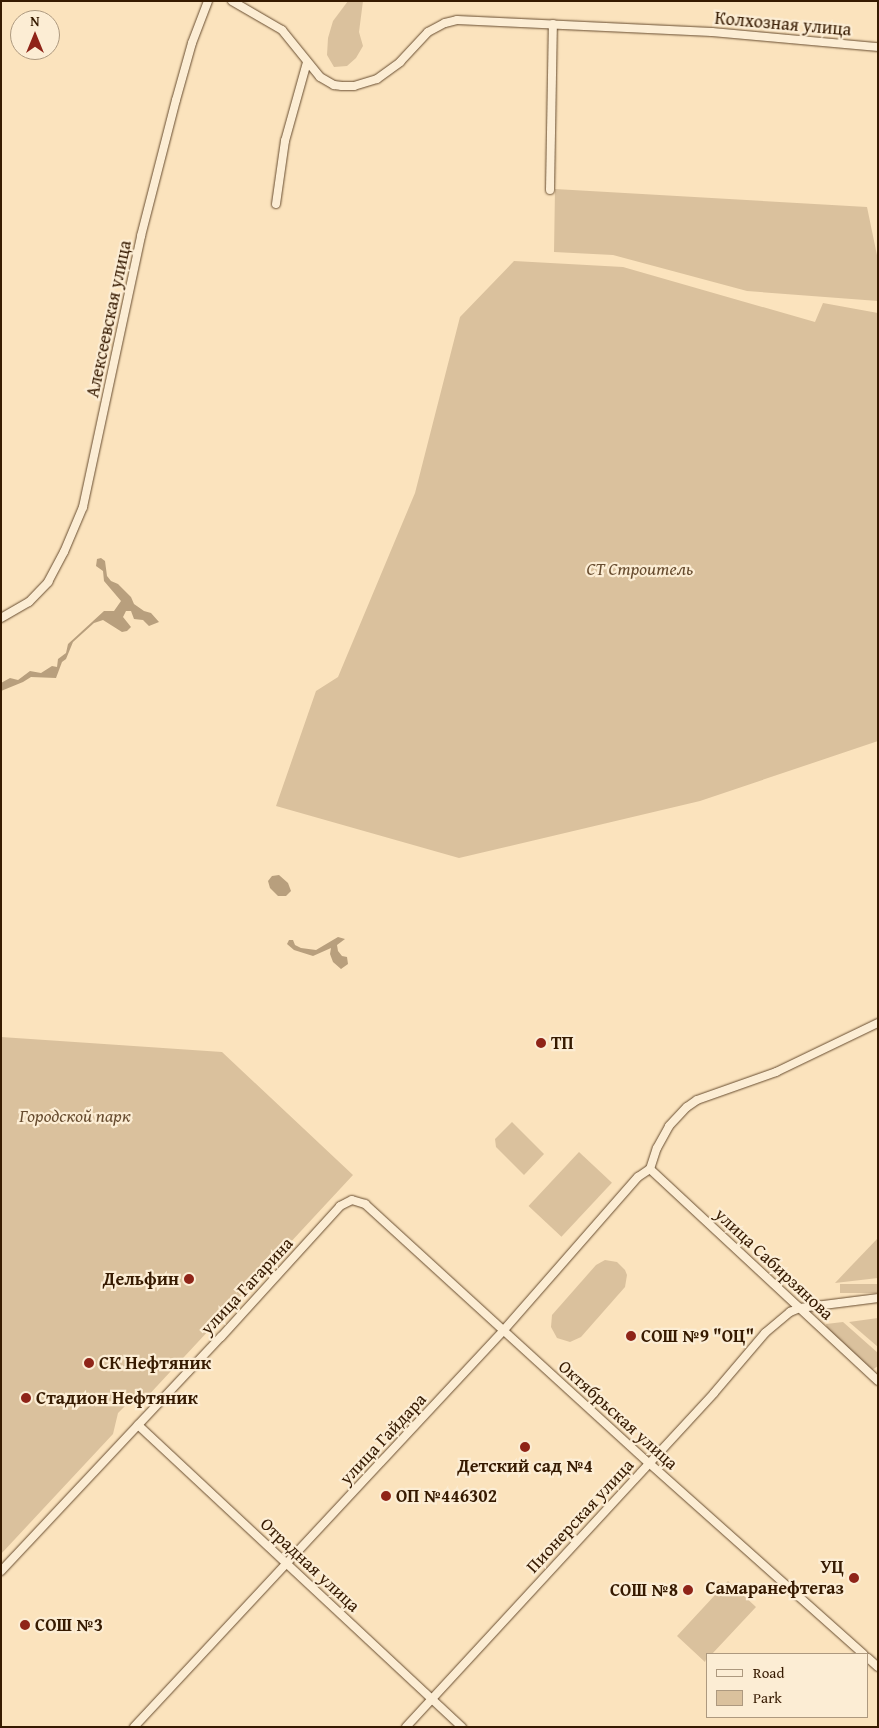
<!DOCTYPE html>
<meta charset="utf-8">
<style>
body{margin:0}
#map{position:relative;width:879px;height:1728px;overflow:hidden;background:#fbe3bd;font-family:"Gentium Book Plus",serif}
div>[style]{position:absolute}
[style*='--x']{left:calc(var(--x)*1px);top:calc(var(--y)*1px);width:calc(var(--w)*1px);rotate:calc(var(--a)*1deg)}
.green>*{inset:0;background:#dac19d;transform-origin:0 0}
.water>*{inset:0;background:#b89f7d}
.roads{filter:drop-shadow(0 0 1px #674c2f) drop-shadow(0 0 1px #674c2f)}
.minor>*{height:8px;margin:-4px;padding:0 4px;transform-origin:4px;border-radius:4px;background:#fcedd4}
.dots>*{width:14px;height:14px;translate:-50% -50%;box-sizing:border-box;border:2px solid #fcedd4;border-radius:50%}
span{translate:-50% -50%;white-space:nowrap;text-align:center;line-height:1.15;-webkit-text-stroke:4.5px #fcedd4;paint-order:stroke}
.street-label{font-size:18px;color:#361a00}
.park-label{font-size:18px;color:#674c2f;font-style:italic}
.poi-label{font-size:18px;color:#361a00;font-weight:700}
.left{translate:0 -50%;text-align:left}
.right{translate:-100% -50%;text-align:right}
.frame{position:absolute;inset:0;border:2px solid #361a00;pointer-events:none}
.legend{position:absolute;left:706px;top:1653px;width:162px;height:65px;box-sizing:border-box;background:#fcedd4;border:1px solid #ad997f;margin:0;padding:6px 9px;list-style:none;font-size:15px;color:#361a00}
.legend li{display:flex;align-items:center;gap:10px;height:25px}
.legend b{width:25px;border:1px solid #ad997f}
.north{position:absolute;left:10px;top:10px;width:50px;height:50px;box-sizing:border-box;background:#fcedd4;border:1px solid #ad997f;border-radius:50%;rotate:0deg;font-size:14px;font-weight:700;line-height:20px;text-align:center;color:#361a00}
.north::after{content:'';display:block;margin:auto;width:18px;height:22px;background:#8f2418;clip-path:polygon(50% 0,100% 100%,50% 72%,0 100%)}
</style>
<div id="map">
<div class="green">
<i style="clip-path:polygon(348px 1px,363px 1px,359px 32px,363px 46px,356px 58px,347px 66px,334px 67px,327px 55px,328px 38px,333px 21px)"></i>
<i style="clip-path:polygon(555px 189px,867px 207px,878px 260px,878px 301px,747px 291px,613px 255px,554px 252px)"></i>
<i style="clip-path:polygon(514px 261px,623px 267px,815px 322px,823px 303px,878px 313px,878px 741px,700px 801px,459px 858px,276px 806px,316px 691px,338px 677px,415px 493px,460px 317px)"></i>
<i style="clip-path:polygon(1px 1037px,222px 1052px,353px 1175px,145px 1399px,125px 1406px,118px 1413px,113px 1434px,1px 1554px)"></i>
<i style="clip-path:polygon(512px 1122px,544px 1154px,524px 1175px,496px 1147px,495px 1139px)"></i>
<i style="left:579px;top:1152px;width:45px;height:74px;rotate:43deg"></i>
<i style="clip-path:polygon(878px 1238px,878px 1278px,835px 1283px,853px 1264px)"></i>
<i style="clip-path:polygon(605px 1260px,617px 1262px,625px 1270px,627px 1275px,625px 1287px,581px 1337px,570px 1342px,557px 1338px,551px 1327px,552px 1315px,596px 1265px)"></i>
<i style="left:878px;top:1284px;width:9px;height:38px;rotate:90deg"></i>
<i style="clip-path:polygon(878px 1318px,878px 1347px,849px 1322px)"></i>
<i style="clip-path:polygon(843px 1322px,878px 1353px,878px 1366px,872px 1370px,827px 1328px,826px 1324px)"></i>
<i style="clip-path:polygon(728px 1581px,756px 1607px,712px 1654px,708px 1654px,705px 1662px,677px 1636px)"></i>
</div>
<div class="water">
<i style="clip-path:polygon(101px 558px,105px 561px,107px 576px,111px 581px,118px 584px,131px 597px,134px 604px,144px 611px,151px 613px,159px 622px,149px 626px,143px 620px,134px 619px,131px 611px,126px 611px,123px 617px,131px 627px,127px 631px,122px 632px,103px 620px,94px 623px,73px 642px,66px 659px,62px 662px,56px 678px,31px 677px,23px 682px,1px 691px,1px 683px,10px 678px,18px 680px,30px 671px,41px 673px,52px 666px,57px 667px,58px 659px,66px 653px,68px 644px,104px 611px,114px 611px,121px 601px,104px 581px,103px 571px,96px 566px,97px 559px)"></i>
<i style="clip-path:polygon(279px 875px,288px 883px,291px 891px,286px 896px,278px 896px,270px 888px,268px 881px,272px 876px)"></i>
<i style="clip-path:polygon(338px 937px,345px 939px,337px 945px,338px 951px,342px 956px,347px 957px,348px 964px,341px 969px,333px 962px,330px 954px,331px 948px,313px 956px,294px 950px,287px 944px,289px 940px,293px 940px,295px 945px,301px 948px,316px 950px)"></i>
</div>
<div class="roads">
<div class="minor">
<i style="--x:232;--y:1;--w:58;--a:30.1"></i>
<i style="--x:282;--y:30;--w:60;--a:51"></i>
<i style="--x:320;--y:77;--w:16;--a:30"></i>
<i style="--x:334;--y:85;--w:8;--a:7"></i>
<i style="--x:342;--y:86;--w:12;--a:0"></i>
<i style="--x:354;--y:86;--w:24;--a:-17"></i>
<i style="--x:377;--y:79;--w:29;--a:-36"></i>
<i style="--x:400;--y:62;--w:41;--a:-47"></i>
<i style="--x:428;--y:32;--w:19;--a:-28"></i>
<i style="--x:445;--y:23;--w:12;--a:-14"></i>
<i style="--x:457;--y:20;--w:255;--a:2.7"></i>
<i style="--x:712;--y:32;--w:167;--a:5.2"></i>
<i style="--x:550;--y:190;--w:166;--a:-89"></i>
<i style="--x:276;--y:204;--w:64;--a:-81.9"></i>
<i style="--x:285;--y:141;--w:82;--a:-74.4"></i>
<i style="--x:1;--y:618;--w:32;--a:-30"></i>
<i style="--x:29;--y:602;--w:28;--a:-46"></i>
<i style="--x:48;--y:582;--w:34;--a:-62"></i>
<i style="--x:64;--y:552;--w:49;--a:-67.1"></i>
<i style="--x:83;--y:507;--w:277;--a:-77.9"></i>
<i style="--x:141;--y:236;--w:140;--a:-75.6"></i>
<i style="--x:176;--y:100;--w:59;--a:-74.3"></i>
<i style="--x:192;--y:43;--w:45;--a:-69.1"></i>
<i style="--x:650;--y:1169;--w:311;--a:42.9"></i>
<i style="--x:650;--y:1169;--w:22;--a:-72"></i>
<i style="--x:657;--y:1148;--w:25;--a:-61"></i>
<i style="--x:669;--y:1126;--w:26;--a:-47"></i>
<i style="--x:687;--y:1107;--w:12;--a:-35"></i>
<i style="--x:697;--y:1100;--w:84;--a:-19.5"></i>
<i style="--x:776;--y:1072;--w:113;--a:-25.7"></i>
<i style="--x:138;--y:1425;--w:443;--a:43"></i>
<i style="--x:1;--y:1571;--w:321;--a:-46.8"></i>
<i style="--x:221;--y:1337;--w:177;--a:-47.7"></i>
<i style="--x:340;--y:1206;--w:13;--a:-27"></i>
<i style="--x:352;--y:1200;--w:14;--a:17"></i>
<i style="--x:365;--y:1204;--w:384;--a:42.4"></i>
<i style="--x:649;--y:1463;--w:287;--a:41.7"></i>
<i style="--x:868;--y:1658;--w:13;--a:42"></i>
<i style="--x:134;--y:1727;--w:541;--a:-47.02"></i>
<i style="--x:503;--y:1331;--w:205;--a:-48.8"></i>
<i style="--x:638;--y:1177;--w:14;--a:-34"></i>
<i style="--x:406;--y:1727;--w:454;--a:-47.3"></i>
<i style="--x:714;--y:1393;--w:79;--a:-49.6"></i>
<i style="--x:765;--y:1333;--w:33;--a:-40"></i>
<i style="--x:790;--y:1312;--w:11;--a:-22"></i>
<i style="--x:800;--y:1308;--w:79;--a:-7.3"></i>
</div>
</div>
<div class="dots">
<i style="left:541px;top:1043px;background:#8f2418"></i>
<i style="left:189px;top:1279px;background:#8f2418"></i>
<i style="left:631px;top:1336px;background:#8f2418"></i>
<i style="left:89px;top:1363px;background:#8f2418"></i>
<i style="left:26px;top:1398px;background:#8f2418"></i>
<i style="left:525px;top:1447px;background:#8f2418"></i>
<i style="left:386px;top:1496px;background:#8f2418"></i>
<i style="left:854px;top:1578px;background:#8f2418"></i>
<i style="left:688px;top:1590px;background:#8f2418"></i>
<i style="left:25px;top:1625px;background:#8f2418"></i>
</div>
<div class="street-label">
<span style="left:783px;top:24px;rotate:5deg">Колхозная улица</span>
<span style="left:109px;top:319px;rotate:-78deg">Алексеевская улица</span>
<span style="left:774px;top:1264px;rotate:43deg">улица Сабирзянова</span>
<span style="left:247px;top:1286px;rotate:-47deg">улица Гагарина</span>
<span style="left:618px;top:1415px;rotate:42deg">Октябрьская улица</span>
<span style="left:383px;top:1439px;rotate:-47deg">улица Гайдара</span>
<span style="left:580px;top:1516px;rotate:-47deg">Пионерская улица</span>
<span style="left:310px;top:1565px;rotate:43deg">Отрадная улица</span>
</div>
<div class="park-label">
<span style="left:640px;top:569px">СТ Строитель</span>
<span style="left:75px;top:1116px">Городской парк</span>
</div>
<div class="poi-label">
<span class="left" style="left:551px;top:1043px">ТП</span>
<span class="right" style="left:179px;top:1279px">Дельфин</span>
<span class="left" style="left:641px;top:1336px">СОШ №9 "ОЦ"</span>
<span class="left" style="left:99px;top:1363px">СК Нефтяник</span>
<span class="left" style="left:36px;top:1398px">Стадион Нефтяник</span>
<span style="left:525px;top:1466px">Детский сад №4</span>
<span class="left" style="left:396px;top:1496px">ОП №446302</span>
<span class="right" style="left:844px;top:1578px">УЦ<br>Самаранефтегаз</span>
<span class="right" style="left:678px;top:1590px">СОШ №8</span>
<span class="left" style="left:35px;top:1625px">СОШ №3</span>
</div>
<div class="frame"></div>
<ul class="legend">
<li><b style="height:6px;background:#fcedd4"></b>Road</li>
<li><b style="height:14px;background:#dac19d"></b>Park</li>
</ul>
<div class="north">N</div>
</div>
